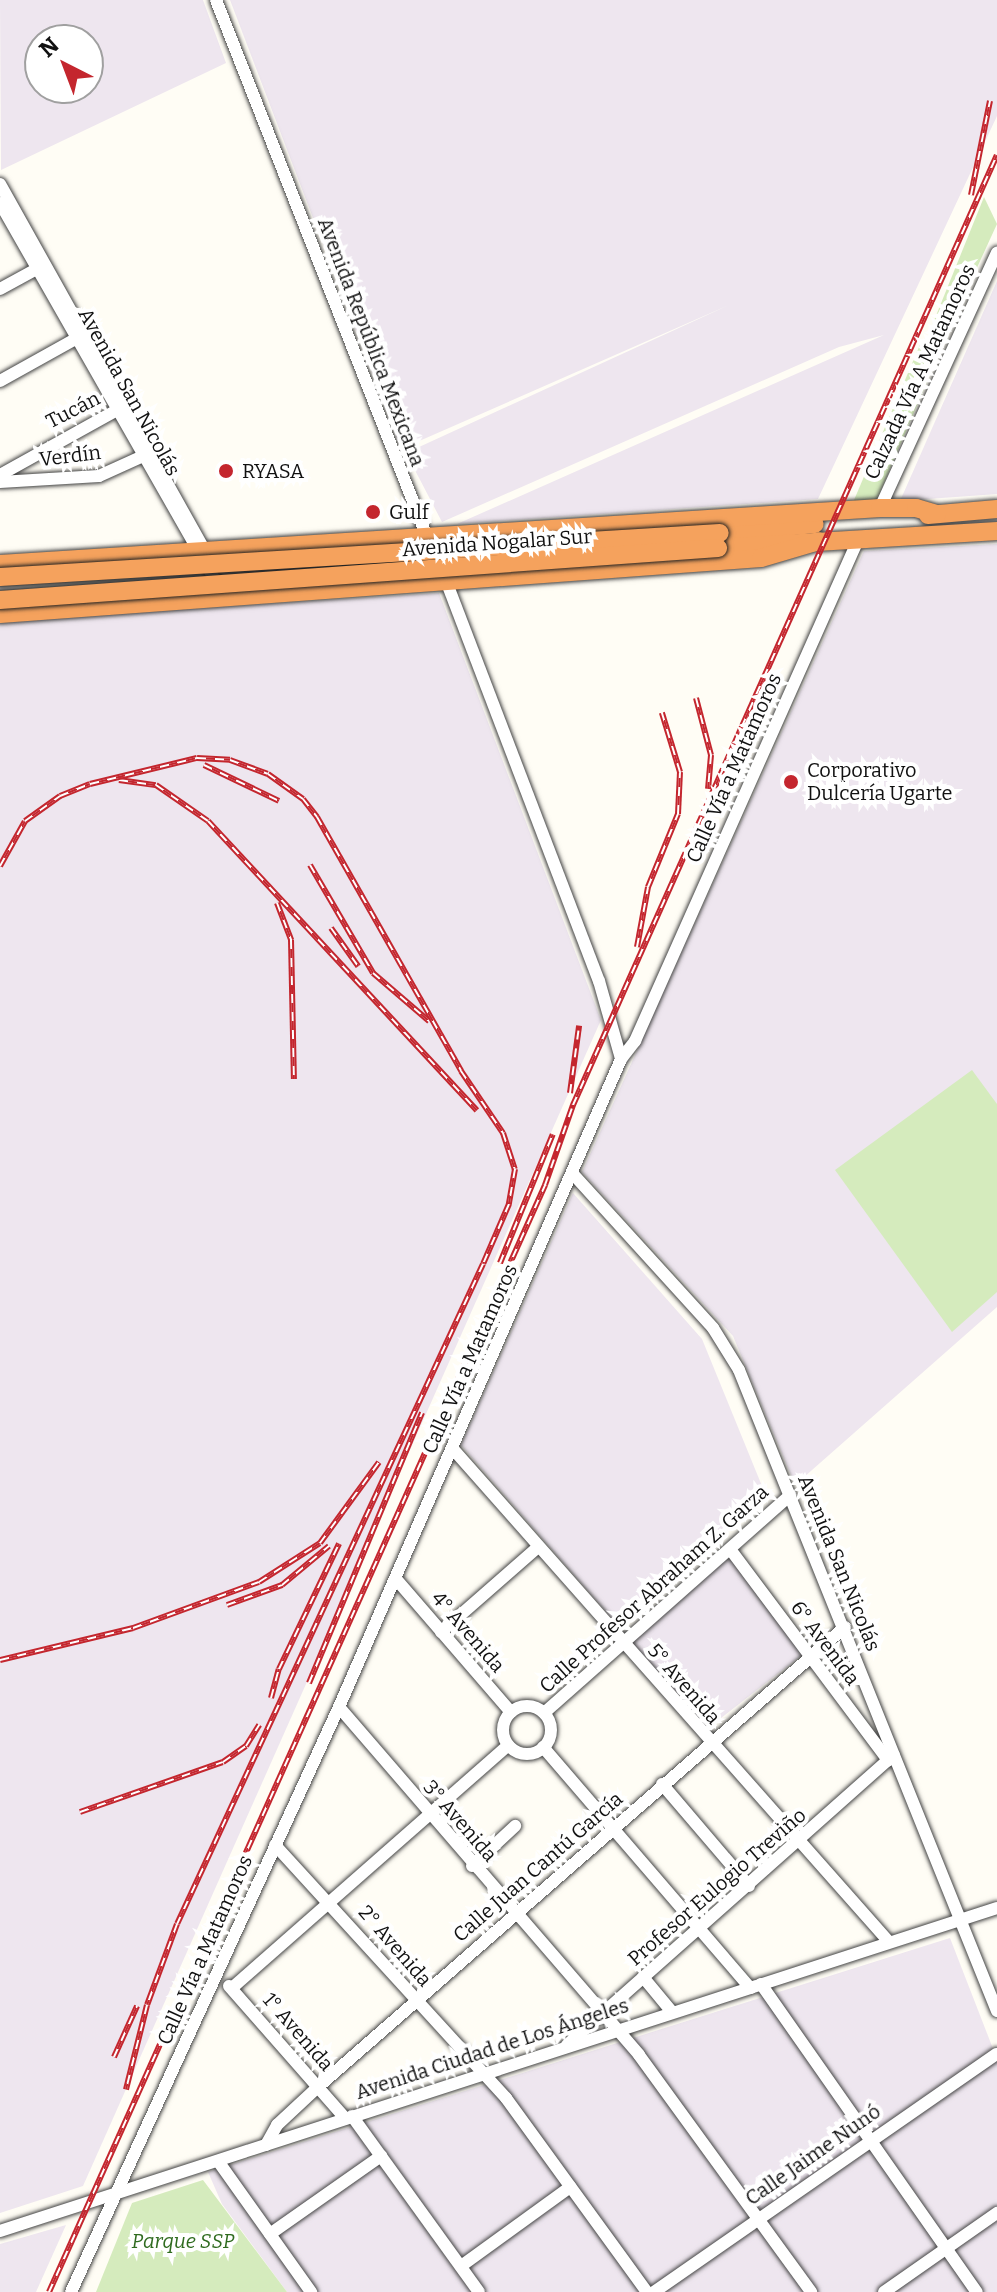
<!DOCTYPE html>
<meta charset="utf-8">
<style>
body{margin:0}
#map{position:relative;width:997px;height:2292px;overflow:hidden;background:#fffdf5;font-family:Bitter,serif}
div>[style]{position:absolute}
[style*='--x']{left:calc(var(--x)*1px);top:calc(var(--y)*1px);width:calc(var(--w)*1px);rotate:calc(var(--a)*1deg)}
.industrial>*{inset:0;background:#eee6ef;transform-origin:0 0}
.green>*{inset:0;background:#d5ebbd;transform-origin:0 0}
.roads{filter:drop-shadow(0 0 2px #444) drop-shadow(0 0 2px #444)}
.minor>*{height:12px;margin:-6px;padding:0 6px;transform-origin:6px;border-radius:6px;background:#fff}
.minor>.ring{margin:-6px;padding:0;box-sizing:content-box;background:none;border:12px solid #fff;border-radius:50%}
.highway>*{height:18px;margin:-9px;padding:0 9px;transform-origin:9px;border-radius:9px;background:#f5a25d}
.rail>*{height:6px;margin-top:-3px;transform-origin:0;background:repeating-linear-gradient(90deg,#fff 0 9px,#c4262e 0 18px);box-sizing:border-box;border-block:2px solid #c4262e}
.bridges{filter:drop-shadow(0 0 2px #222) drop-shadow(0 0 2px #222)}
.highway-bridge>*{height:18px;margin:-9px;padding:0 9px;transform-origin:9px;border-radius:9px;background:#f5a25d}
.dots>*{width:22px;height:22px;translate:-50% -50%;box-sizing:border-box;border:4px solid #fff;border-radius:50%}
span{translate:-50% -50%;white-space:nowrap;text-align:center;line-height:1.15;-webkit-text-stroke:8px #fff;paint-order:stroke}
.street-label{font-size:20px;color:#111}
.poi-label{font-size:20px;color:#111}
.left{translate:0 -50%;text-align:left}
.park-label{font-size:20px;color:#2f6b1f;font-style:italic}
.north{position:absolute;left:24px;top:24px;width:80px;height:80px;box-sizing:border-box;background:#fff;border:2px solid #a0a0a0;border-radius:50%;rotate:318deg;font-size:22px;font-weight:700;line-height:32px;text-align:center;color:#111}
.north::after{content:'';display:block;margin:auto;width:28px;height:36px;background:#c4262e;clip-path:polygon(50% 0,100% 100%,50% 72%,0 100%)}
</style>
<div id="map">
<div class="industrial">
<i style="clip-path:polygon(evenodd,0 0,203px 0,226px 63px,1px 170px,0 0,40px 40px,88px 40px,88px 88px,40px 88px,40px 40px)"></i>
<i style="clip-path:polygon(230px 0,997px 0,997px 116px,818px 499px,457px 524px,884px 335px,839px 347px,442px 522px,406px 453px,729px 305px,401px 449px)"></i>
<i style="clip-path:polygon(997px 281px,997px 494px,900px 501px)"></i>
<i style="clip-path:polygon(997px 544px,997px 1307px,795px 1485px,733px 1336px,582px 1172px,864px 551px)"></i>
<i style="clip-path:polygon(439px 593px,601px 1020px,83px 2186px,0 2213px,0 621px)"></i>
<i style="clip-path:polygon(573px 1193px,702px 1339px,766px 1496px,621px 1629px,461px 1445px)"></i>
<i style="left:729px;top:1557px;width:122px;height:131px;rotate:52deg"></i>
<i style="clip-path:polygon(950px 1938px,997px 2059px,997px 2292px,287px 2292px,222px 2204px,208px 2172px)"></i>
<i style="clip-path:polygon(66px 2225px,36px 2292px,0 2292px,0 2244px)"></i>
</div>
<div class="green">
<i style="clip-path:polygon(984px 197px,997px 224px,946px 335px,931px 328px)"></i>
<i style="left:922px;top:340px;width:21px;height:175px;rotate:23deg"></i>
<i style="clip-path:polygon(972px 1070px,997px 1104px,997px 1292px,952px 1332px,835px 1170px)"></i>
<i style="clip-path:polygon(203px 2180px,287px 2292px,96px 2292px,132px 2203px)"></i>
</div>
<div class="roads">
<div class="minor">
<i style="--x:216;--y:0;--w:582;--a:68.55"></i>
<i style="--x:0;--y:184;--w:422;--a:60.8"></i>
<i style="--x:0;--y:203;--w:444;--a:60.3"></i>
<i style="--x:0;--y:289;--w:48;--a:-28.7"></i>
<i style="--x:0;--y:381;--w:93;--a:-29.1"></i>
<i style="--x:0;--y:475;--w:138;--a:-29"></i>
<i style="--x:0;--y:482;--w:99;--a:-3.5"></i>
<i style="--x:99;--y:476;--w:46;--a:-24.3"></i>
<i style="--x:880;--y:508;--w:281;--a:-65.4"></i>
<i style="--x:445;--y:578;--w:431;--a:69.1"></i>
<i style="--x:599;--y:981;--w:81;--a:74.2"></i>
<i style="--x:573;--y:1174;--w:208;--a:47.7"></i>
<i style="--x:713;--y:1328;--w:49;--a:58.2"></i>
<i style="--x:739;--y:1370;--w:691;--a:68.08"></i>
<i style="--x:453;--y:1449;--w:658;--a:48.51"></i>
<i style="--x:730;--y:1549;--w:264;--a:53.2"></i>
<i style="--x:396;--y:1579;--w:176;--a:49.2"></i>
<i style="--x:441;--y:1632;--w:129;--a:-41.2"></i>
<i class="ring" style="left:503px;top:1706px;width:36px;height:36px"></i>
<i style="--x:339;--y:1707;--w:459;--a:49.2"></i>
<i style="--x:639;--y:2055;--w:293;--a:54"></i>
<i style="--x:544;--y:1713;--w:329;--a:-41.5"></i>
<i style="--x:543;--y:1747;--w:318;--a:49.3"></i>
<i style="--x:662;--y:1784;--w:134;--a:49.5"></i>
<i style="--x:275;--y:1845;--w:343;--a:47.6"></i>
<i style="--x:506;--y:2098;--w:240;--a:54"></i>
<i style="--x:472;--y:1866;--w:59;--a:-42.9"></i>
<i style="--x:643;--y:1977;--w:45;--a:50.4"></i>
<i style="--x:761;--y:1984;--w:376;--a:55"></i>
<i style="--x:229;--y:1986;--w:176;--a:48.7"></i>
<i style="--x:233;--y:1987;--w:366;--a:-41.3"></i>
<i style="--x:567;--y:2045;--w:437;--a:-41.6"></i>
<i style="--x:352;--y:2116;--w:217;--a:54.2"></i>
<i style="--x:266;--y:2145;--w:23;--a:-61"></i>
<i style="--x:277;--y:2125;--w:57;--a:-42.9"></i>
<i style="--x:319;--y:2086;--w:698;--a:-41.11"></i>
<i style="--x:218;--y:2161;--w:161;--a:54.6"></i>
<i style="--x:0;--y:2231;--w:1048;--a:-17.95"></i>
<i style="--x:270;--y:2234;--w:136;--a:-35.1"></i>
<i style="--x:461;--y:2266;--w:135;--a:-35.9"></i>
<i style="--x:71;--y:2292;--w:643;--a:-65.39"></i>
<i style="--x:339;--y:1707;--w:707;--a:-66.48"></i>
<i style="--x:621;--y:1059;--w:23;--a:-52"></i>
<i style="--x:635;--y:1041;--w:548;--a:-66.01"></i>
<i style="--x:654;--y:2292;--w:417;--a:-34.8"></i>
<i style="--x:884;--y:2292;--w:138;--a:-35"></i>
</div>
<div class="highway">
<i style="--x:928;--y:515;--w:69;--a:-5"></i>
<i style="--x:720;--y:533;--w:95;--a:-5.4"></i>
<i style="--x:718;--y:548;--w:280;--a:-3.5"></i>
<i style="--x:0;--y:564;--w:882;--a:-3.64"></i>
<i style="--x:880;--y:508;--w:36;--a:0"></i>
<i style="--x:916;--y:508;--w:22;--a:16"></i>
<i style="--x:0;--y:614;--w:763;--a:-4.21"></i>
<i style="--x:761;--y:558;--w:60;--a:-16.3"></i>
</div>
</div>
<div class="rail">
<i style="--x:971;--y:195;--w:96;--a:-78.6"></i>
<i style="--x:696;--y:698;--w:59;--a:75.3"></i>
<i style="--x:711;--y:755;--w:34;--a:95"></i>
<i style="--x:204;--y:765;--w:83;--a:25.6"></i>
<i style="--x:119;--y:780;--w:37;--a:8"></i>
<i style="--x:156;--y:785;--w:63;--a:34.7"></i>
<i style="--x:208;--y:821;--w:395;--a:47.1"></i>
<i style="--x:310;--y:865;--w:125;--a:59.7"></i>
<i style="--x:373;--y:973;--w:74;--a:40.6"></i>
<i style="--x:0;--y:866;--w:51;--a:-60.9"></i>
<i style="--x:25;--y:821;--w:43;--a:-35.5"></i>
<i style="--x:60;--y:796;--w:32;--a:-22"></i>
<i style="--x:90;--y:784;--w:110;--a:-13.7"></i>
<i style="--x:197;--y:758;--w:33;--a:3"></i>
<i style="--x:230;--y:760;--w:40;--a:20.2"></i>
<i style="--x:268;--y:774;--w:43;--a:35.5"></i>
<i style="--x:303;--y:799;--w:23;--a:52"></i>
<i style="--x:317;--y:817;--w:292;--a:60.4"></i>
<i style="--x:461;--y:1071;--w:75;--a:55.9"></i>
<i style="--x:503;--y:1133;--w:38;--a:72"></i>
<i style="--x:515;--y:1169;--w:36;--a:100"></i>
<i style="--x:509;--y:1204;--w:65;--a:113.4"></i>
<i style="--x:483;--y:1264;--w:727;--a:114.87"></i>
<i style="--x:177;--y:1924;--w:86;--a:110.3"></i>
<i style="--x:147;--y:2005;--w:87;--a:104"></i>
<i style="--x:277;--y:903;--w:40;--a:69"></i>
<i style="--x:291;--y:940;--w:139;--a:88.8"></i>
<i style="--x:331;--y:928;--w:47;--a:54.6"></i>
<i style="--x:637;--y:947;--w:61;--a:-79.6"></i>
<i style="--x:648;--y:887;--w:79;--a:-67.7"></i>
<i style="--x:678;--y:814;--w:42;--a:-87.3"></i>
<i style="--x:680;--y:772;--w:62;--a:-107"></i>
<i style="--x:570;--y:1093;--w:68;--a:-82.3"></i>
<i style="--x:500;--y:1263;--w:139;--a:-67.7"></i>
<i style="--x:227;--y:1605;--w:59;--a:-20"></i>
<i style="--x:282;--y:1585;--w:61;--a:-39.7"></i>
<i style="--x:0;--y:1660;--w:137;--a:-13.5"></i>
<i style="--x:133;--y:1628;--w:134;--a:-20.1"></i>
<i style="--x:259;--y:1582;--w:72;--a:-32.6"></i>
<i style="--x:320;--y:1543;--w:100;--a:-53.9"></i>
<i style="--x:309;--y:1683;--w:293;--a:-67.3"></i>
<i style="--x:271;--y:1698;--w:30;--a:-75"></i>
<i style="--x:279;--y:1669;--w:139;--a:-64.4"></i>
<i style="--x:80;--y:1812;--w:151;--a:-19.3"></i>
<i style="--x:223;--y:1762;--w:28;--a:-35"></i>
<i style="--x:246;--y:1746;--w:25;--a:-58"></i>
<i style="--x:114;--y:2057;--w:56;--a:-65.7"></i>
<i style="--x:49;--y:2292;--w:1213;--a:-65.86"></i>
<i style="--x:545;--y:1185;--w:85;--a:-70.7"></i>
<i style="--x:573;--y:1105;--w:1040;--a:-65.95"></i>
</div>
<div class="bridges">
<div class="highway-bridge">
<i style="--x:0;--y:577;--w:721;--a:-3.5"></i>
<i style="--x:0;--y:600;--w:720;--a:-4.14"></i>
</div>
</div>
<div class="dots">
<i style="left:226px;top:471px;background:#c4262e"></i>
<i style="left:373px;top:512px;background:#c4262e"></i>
<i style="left:791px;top:782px;background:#c4262e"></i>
</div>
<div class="street-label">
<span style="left:371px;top:342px;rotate:69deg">Avenida República Mexicana</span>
<span style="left:920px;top:372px;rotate:-65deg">Calzada Vía A Matamoros</span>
<span style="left:129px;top:392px;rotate:61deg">Avenida San Nicolás</span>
<span style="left:73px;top:410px;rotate:-27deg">Tucán</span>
<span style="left:70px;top:456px;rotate:-7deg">Verdín</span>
<span style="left:497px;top:543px;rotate:-4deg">Avenida Nogalar Sur</span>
<span style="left:734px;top:768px;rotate:-66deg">Calle Vía a Matamoros</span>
<span style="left:470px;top:1359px;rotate:-66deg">Calle Vía a Matamoros</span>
<span style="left:839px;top:1563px;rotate:68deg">Avenida San Nicolás</span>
<span style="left:654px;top:1589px;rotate:-42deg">Calle Profesor Abraham Z. Garza</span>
<span style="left:468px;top:1632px;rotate:49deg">4° Avenida</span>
<span style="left:825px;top:1643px;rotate:53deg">6° Avenida</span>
<span style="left:684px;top:1684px;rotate:49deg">5° Avenida</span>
<span style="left:460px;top:1821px;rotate:49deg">3° Avenida</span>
<span style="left:538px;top:1867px;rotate:-41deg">Calle Juan Cantú García</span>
<span style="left:717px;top:1887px;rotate:-41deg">Profesor Eulogio Treviño</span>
<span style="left:395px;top:1946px;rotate:49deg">2° Avenida</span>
<span style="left:205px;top:1950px;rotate:-66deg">Calle Vía a Matamoros</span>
<span style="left:298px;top:2032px;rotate:49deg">1° Avenida</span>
<span style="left:492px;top:2049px;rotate:-18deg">Avenida Ciudad de Los Ángeles</span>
<span style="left:813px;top:2155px;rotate:-35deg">Calle Jaime Nunó</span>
</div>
<div class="poi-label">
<span class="left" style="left:242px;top:471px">RYASA</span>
<span class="left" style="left:389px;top:512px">Gulf</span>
<span class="left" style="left:807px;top:782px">Corporativo<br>Dulcería Ugarte</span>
</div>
<div class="park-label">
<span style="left:183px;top:2241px">Parque SSP</span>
</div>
<div class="north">N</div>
</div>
